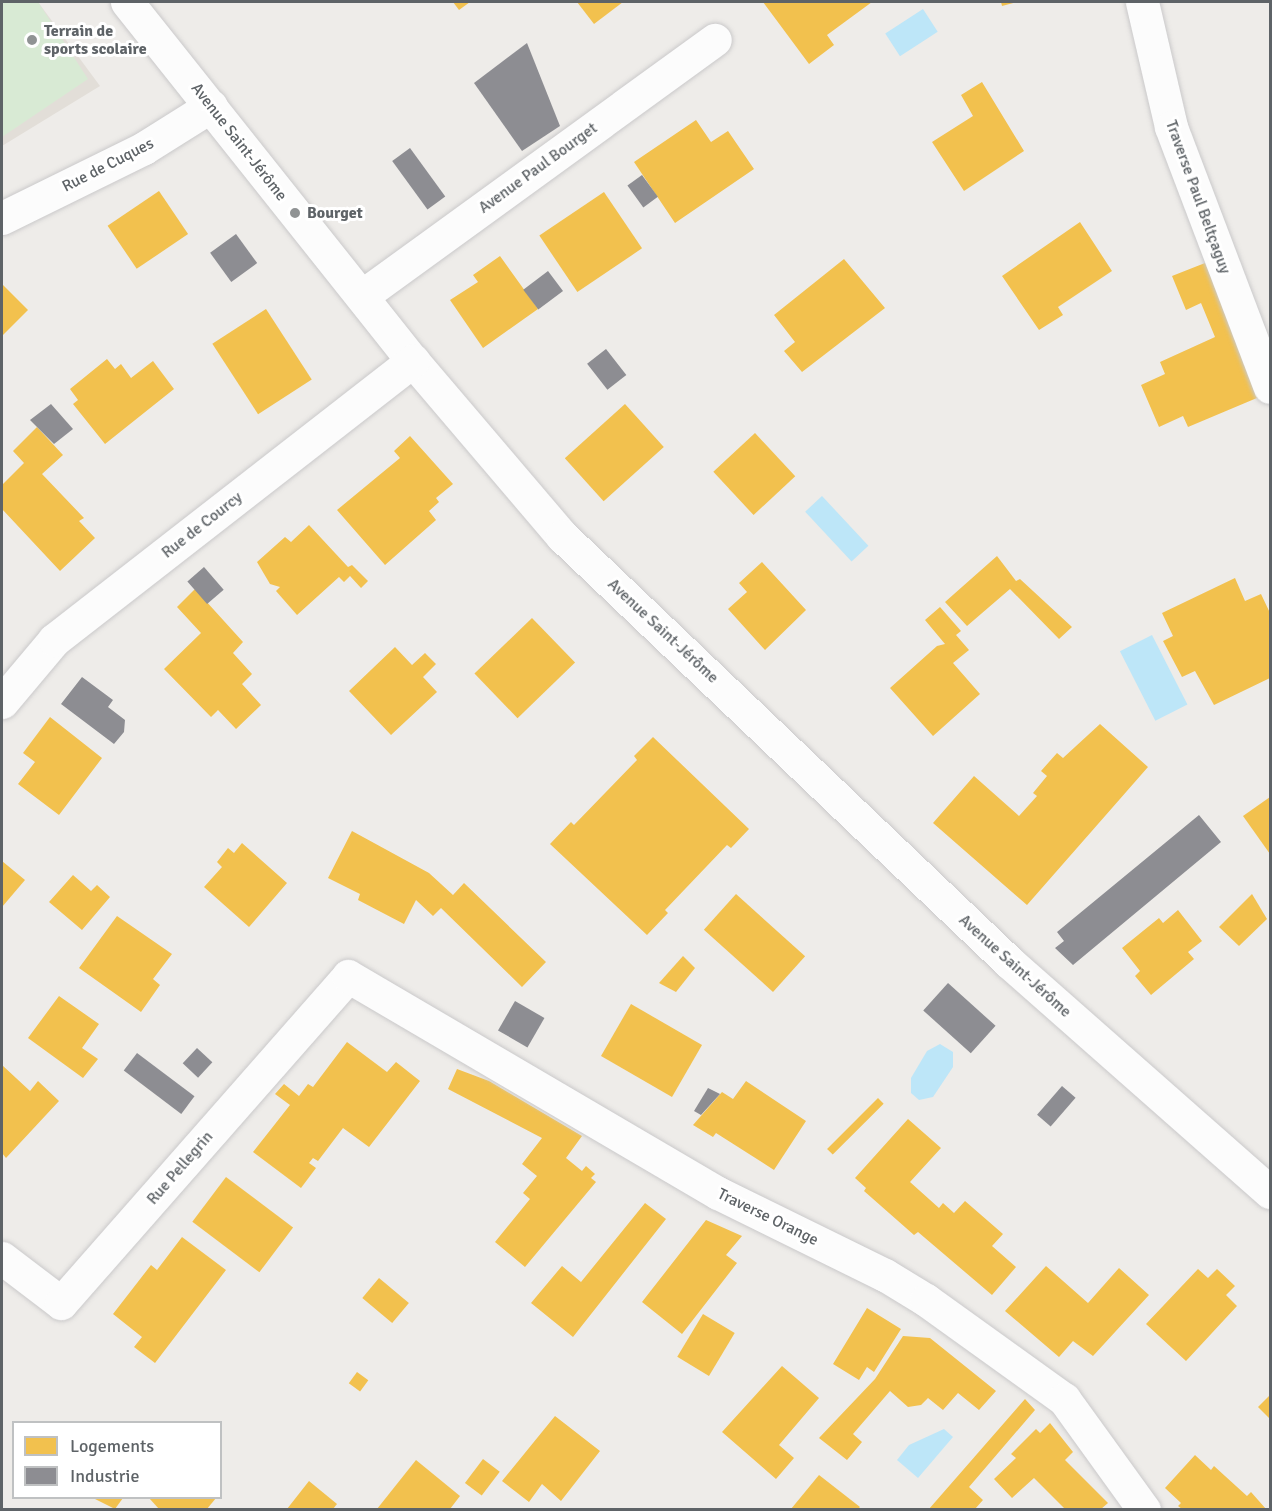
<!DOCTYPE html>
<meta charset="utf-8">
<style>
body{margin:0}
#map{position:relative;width:1272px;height:1511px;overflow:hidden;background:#eeece9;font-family:Signika,sans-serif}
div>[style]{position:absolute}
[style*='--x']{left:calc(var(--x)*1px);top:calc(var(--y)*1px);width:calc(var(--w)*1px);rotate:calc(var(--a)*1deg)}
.education>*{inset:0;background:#e2ded8}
.green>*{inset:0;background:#d8ead4}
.water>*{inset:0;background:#bde6f8;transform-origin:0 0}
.homes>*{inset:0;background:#f2c14e;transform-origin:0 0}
.industry>*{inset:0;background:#8d8d92;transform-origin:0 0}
.roads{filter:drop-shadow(0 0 2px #cac9ca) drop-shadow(0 0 2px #cac9ca)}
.minor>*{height:33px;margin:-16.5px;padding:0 16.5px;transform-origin:16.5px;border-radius:16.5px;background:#fcfcfc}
.dots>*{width:16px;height:16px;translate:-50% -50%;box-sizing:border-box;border:3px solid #fff;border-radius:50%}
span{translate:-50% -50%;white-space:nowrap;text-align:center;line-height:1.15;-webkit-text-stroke:6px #fff;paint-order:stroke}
.poi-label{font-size:16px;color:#5e6367;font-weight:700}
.left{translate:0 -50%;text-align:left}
.street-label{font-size:16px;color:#5e6367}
.frame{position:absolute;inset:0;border:3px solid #5e6367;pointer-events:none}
.legend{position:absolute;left:12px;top:1421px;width:210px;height:78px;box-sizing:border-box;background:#fff;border:2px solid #bfc1c2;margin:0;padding:8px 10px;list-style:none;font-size:18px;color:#5e6367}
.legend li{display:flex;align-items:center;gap:12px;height:30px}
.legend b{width:30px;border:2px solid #bfc1c2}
</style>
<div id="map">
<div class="education">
<i style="clip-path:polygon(2px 2px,38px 2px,100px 86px,2px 146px)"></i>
</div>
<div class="green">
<i style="clip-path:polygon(2px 2px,38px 2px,88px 79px,2px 137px)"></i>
</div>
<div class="water">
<i style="left:923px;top:9px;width:27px;height:45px;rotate:57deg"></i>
<i style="left:822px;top:496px;width:68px;height:23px;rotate:47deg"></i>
<i style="left:1152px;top:635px;width:78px;height:36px;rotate:63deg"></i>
<i style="clip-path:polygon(940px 1044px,953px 1052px,953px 1067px,933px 1097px,919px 1100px,911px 1093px,911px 1078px,927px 1051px)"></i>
<i style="clip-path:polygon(944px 1429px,953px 1437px,918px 1478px,897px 1460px,909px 1445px)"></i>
</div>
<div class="homes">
<i style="clip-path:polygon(453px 2px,470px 2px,459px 10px)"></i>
<i style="clip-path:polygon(577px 2px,623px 2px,594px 24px)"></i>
<i style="clip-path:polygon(763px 2px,872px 2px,827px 35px,834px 45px,809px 64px)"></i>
<i style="clip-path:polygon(1001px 2px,1017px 2px,1002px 6px)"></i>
<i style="clip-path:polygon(982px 82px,1024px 151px,964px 191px,932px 142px,973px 116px,961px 95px)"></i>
<i style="clip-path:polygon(696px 120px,711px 142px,728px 131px,754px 169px,675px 223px,634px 162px)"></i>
<i style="left:159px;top:191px;width:52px;height:62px;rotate:56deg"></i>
<i style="left:604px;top:192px;width:68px;height:78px;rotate:56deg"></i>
<i style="clip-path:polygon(1080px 222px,1112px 271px,1058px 307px,1063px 315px,1039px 330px,1002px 276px)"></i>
<i style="clip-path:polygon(500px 256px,538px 309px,483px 348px,450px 300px,478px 282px,473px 275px)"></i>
<i style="clip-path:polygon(844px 259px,885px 308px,802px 372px,784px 351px,795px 342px,774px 315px)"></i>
<i style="clip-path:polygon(1205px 263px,1264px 395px,1188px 427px,1183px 416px,1159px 427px,1141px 385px,1165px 374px,1160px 362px,1215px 337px,1201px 303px,1186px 310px,1172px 276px)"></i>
<i style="clip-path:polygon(2px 284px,28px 310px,2px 336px)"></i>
<i style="left:266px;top:309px;width:84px;height:64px;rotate:57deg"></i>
<i style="clip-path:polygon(107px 359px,115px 369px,121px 364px,131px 378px,153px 361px,174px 389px,105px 444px,73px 404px,78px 400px,70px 389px)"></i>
<i style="left:625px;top:404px;width:58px;height:81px;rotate:48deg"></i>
<i style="clip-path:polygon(37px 427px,63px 455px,42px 474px,84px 518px,79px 521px,95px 538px,60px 571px,2px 509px,2px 485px,24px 463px,13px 451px)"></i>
<i style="left:755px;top:433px;width:59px;height:57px;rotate:47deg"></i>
<i style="clip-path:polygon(410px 436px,453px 484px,436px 498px,439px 502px,429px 511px,436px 520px,385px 565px,337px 510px,400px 458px,394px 451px)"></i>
<i style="clip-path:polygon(309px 525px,348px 567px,352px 565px,368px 581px,361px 588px,350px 576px,344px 582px,339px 577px,297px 615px,276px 591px,280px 587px,270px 584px,257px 562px,285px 537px,291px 542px)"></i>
<i style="clip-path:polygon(997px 556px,1016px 581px,1020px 579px,1072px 627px,1059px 639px,1010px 589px,967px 626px,945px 602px)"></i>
<i style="clip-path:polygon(762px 562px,806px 610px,765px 650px,728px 609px,747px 592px,739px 583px)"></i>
<i style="clip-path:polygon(1235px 578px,1245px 601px,1261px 594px,1270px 613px,1270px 678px,1214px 705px,1195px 671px,1182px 677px,1163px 641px,1173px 636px,1162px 613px)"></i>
<i style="clip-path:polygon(195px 589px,243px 642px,233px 653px,252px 674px,242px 684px,261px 705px,236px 729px,218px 710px,211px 717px,164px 669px,201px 633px,177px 607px)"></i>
<i style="clip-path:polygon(940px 607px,961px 631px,956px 635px,969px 650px,953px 663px,980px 694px,933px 736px,890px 688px,937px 646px,945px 644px,925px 620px)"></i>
<i style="left:532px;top:618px;width:62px;height:80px;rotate:46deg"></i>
<i style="clip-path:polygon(395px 647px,412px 665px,425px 653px,436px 664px,423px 677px,437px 692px,391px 735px,349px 691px)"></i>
<i style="clip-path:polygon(50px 717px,102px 758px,59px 815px,18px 784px,35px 762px,23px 753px)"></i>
<i style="clip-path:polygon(1100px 724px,1148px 767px,1027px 905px,933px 823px,974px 776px,1019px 816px,1037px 796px,1033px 793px,1047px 776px,1041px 771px,1057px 753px,1063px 758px)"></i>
<i style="clip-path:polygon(653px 737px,749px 829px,731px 848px,727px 845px,665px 910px,668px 913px,647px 935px,550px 844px,571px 822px,574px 825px,637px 760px,634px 756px)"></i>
<i style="clip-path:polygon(1270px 797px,1270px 854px,1243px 816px)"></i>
<i style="clip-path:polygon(352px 831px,429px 873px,453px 895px,464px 883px,546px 962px,522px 987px,441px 908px,433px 916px,416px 900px,404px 924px,358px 900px,360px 894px,328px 878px)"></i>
<i style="clip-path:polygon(242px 843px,287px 883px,249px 927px,204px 887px,222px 867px,217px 862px,228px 848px,234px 853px)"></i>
<i style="clip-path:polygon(2px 861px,25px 880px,2px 907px)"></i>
<i style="clip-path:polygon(73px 875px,91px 891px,97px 885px,110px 897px,82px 930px,49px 902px)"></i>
<i style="left:736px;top:894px;width:93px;height:48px;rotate:42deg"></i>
<i style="clip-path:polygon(1252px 894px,1267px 919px,1239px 946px,1219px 927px)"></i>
<i style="clip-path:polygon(1178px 910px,1202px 941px,1188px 952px,1194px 959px,1151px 995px,1135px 976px,1140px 971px,1122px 948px,1159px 918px,1163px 923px)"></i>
<i style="clip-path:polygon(117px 916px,172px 954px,153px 979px,160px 985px,141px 1012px,79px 968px)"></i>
<i style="clip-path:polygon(683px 956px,695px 968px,676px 992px,659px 983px)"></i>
<i style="clip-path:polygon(59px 996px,99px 1024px,82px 1048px,98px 1059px,83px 1078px,28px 1038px)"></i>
<i style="left:631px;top:1004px;width:82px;height:60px;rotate:30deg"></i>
<i style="clip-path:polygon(347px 1042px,387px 1072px,396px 1062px,420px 1081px,369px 1147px,343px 1128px,318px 1161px,313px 1158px,309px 1163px,316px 1168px,301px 1188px,253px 1152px,290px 1105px,275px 1094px,284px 1084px,299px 1096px,308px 1084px,313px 1087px)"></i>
<i style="clip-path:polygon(2px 1065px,30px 1091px,38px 1081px,59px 1101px,6px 1158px,2px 1153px)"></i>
<i style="clip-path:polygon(457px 1069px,489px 1081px,582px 1136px,566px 1158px,582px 1171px,586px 1166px,595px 1174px,591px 1178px,596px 1182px,525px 1267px,495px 1242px,530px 1199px,523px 1193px,537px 1176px,522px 1164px,542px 1138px,448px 1089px)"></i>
<i style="clip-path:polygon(746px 1081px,806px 1121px,774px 1170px,716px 1133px,713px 1137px,693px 1125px,722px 1092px,733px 1099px)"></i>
<i style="left:878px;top:1098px;width:8px;height:72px;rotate:45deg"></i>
<i style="clip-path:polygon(908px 1119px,941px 1148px,910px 1182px,939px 1208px,943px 1203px,954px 1213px,965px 1201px,1003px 1234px,992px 1246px,1016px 1267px,992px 1295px,918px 1232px,914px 1235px,864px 1191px,866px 1188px,855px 1178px)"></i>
<i style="left:226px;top:1177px;width:84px;height:56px;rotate:37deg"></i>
<i style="clip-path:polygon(645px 1203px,666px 1219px,573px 1337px,531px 1303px,562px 1266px,581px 1282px)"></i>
<i style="clip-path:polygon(706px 1220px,742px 1236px,726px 1255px,737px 1263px,682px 1334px,642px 1302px)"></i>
<i style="clip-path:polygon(182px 1237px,226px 1270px,155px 1363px,134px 1347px,142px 1337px,113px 1314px,151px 1265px,157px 1270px)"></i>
<i style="clip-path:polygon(1046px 1266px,1088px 1303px,1119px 1268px,1149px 1295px,1093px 1356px,1073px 1341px,1059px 1357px,1005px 1311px)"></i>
<i style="clip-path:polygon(1198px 1269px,1208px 1278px,1217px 1269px,1235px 1286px,1226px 1295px,1237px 1306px,1186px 1361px,1146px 1324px)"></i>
<i style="left:379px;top:1278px;width:39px;height:26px;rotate:40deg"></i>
<i style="clip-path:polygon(867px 1308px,901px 1329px,874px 1372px,867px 1367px,859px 1380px,833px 1364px)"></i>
<i style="left:703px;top:1314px;width:37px;height:50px;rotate:31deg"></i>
<i style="clip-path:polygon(903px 1336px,930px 1338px,996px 1391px,979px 1410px,958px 1393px,943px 1410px,928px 1398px,921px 1405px,908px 1407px,890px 1391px,853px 1434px,862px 1442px,847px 1460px,819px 1438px,875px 1379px)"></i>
<i style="clip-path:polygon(782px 1366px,819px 1398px,779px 1445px,794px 1458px,776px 1479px,722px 1432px)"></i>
<i style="left:357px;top:1372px;width:14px;height:14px;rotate:36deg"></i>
<i style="clip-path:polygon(1270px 1395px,1270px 1419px,1258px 1407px)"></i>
<i style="clip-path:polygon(1025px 1399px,1035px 1410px,969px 1487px,983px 1500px,975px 1509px,929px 1509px)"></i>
<i style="clip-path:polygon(555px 1416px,600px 1451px,561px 1501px,542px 1484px,529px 1502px,502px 1481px)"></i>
<i style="clip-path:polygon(1050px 1423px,1073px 1452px,1065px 1460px,1108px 1503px,1101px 1509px,1065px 1509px,1034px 1478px,1012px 1498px,994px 1479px,1016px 1458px,1011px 1454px,1036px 1429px,1040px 1433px)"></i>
<i style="clip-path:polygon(1195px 1455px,1211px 1470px,1214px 1466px,1247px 1496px,1251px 1492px,1266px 1509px,1182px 1509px,1178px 1506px,1181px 1503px,1165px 1488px)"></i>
<i style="left:483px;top:1459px;width:21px;height:30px;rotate:37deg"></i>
<i style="clip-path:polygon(416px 1460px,460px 1496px,450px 1509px,377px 1509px)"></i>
<i style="clip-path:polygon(819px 1475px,860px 1507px,858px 1509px,791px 1509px)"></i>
<i style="clip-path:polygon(309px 1481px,337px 1504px,333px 1509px,287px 1509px)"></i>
<i style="clip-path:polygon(93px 1498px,123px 1498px,115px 1509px)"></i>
<i style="clip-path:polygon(149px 1498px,216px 1498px,207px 1509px,159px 1509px)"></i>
</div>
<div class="industry">
<i style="clip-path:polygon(527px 43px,560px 126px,522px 151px,474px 83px)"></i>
<i style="left:410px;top:148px;width:60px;height:22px;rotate:54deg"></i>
<i style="left:642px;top:175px;width:27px;height:18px;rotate:54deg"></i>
<i style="left:236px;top:234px;width:36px;height:32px;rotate:54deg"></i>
<i style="left:548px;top:271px;width:25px;height:31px;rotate:53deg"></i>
<i style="left:606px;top:349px;width:33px;height:24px;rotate:52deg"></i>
<i style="clip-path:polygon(51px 404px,73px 429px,54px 444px,30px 420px)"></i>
<i style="left:204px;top:567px;width:30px;height:22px;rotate:49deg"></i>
<i style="clip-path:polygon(82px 677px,113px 700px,108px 707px,125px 720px,124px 732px,114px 744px,61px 704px)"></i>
<i style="clip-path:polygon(1199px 815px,1221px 842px,1073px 965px,1055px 948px,1064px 941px,1057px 932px)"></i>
<i style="left:948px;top:983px;width:64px;height:37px;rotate:42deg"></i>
<i style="left:515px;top:1001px;width:34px;height:34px;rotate:30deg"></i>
<i style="left:197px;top:1048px;width:21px;height:21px;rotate:43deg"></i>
<i style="left:137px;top:1053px;width:72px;height:22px;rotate:37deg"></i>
<i style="left:1062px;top:1086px;width:18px;height:38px;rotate:41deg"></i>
<i style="clip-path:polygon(708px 1088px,720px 1094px,701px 1115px,694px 1111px)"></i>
</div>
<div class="roads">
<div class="minor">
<i style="--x:127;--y:2;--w:459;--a:51.5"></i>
<i style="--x:413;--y:361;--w:230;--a:49.6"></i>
<i style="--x:562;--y:536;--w:617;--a:43.62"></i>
<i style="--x:1009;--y:962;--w:348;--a:41.4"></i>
<i style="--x:1142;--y:2;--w:128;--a:76.9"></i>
<i style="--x:1171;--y:127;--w:278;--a:69.2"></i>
<i style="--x:2;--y:218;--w:158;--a:-26.2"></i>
<i style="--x:144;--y:148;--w:79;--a:-32.1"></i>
<i style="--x:362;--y:296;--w:436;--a:-36"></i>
<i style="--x:2;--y:702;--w:81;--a:-50"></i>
<i style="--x:54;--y:640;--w:455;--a:-37.9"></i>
<i style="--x:2;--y:1258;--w:74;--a:37.3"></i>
<i style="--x:61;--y:1303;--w:435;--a:-48.7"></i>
<i style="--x:348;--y:976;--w:429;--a:30.4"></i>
<i style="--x:718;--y:1193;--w:186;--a:26.2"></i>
<i style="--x:885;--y:1275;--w:48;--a:31.4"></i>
<i style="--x:926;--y:1300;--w:170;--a:35.7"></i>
<i style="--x:1064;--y:1399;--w:137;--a:54.2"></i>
</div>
</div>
<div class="dots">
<i style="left:32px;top:40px;background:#909394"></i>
<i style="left:295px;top:213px;background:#909394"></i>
</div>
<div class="poi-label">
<span class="left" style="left:44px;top:40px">Terrain de<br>sports scolaire</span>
<span class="left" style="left:307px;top:213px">Bourget</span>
</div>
<div class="street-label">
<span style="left:239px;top:142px;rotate:52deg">Avenue Saint-Jérôme</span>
<span style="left:108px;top:165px;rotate:-27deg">Rue de Cuques</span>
<span style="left:538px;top:168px;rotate:-36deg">Avenue Paul Bourget</span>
<span style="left:1198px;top:197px;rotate:70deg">Traverse Paul Beltçaguy</span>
<span style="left:202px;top:525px;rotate:-38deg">Rue de Courcy</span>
<span style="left:663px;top:631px;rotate:43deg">Avenue Saint-Jérôme</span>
<span style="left:1015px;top:966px;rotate:42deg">Avenue Saint-Jérôme</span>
<span style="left:180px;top:1168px;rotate:-49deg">Rue Pellegrin</span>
<span style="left:768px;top:1217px;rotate:26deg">Traverse Orange</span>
</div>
<div class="frame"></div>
<ul class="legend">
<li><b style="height:16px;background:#f2c14e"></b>Logements</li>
<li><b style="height:16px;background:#8d8d92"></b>Industrie</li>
</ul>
</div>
